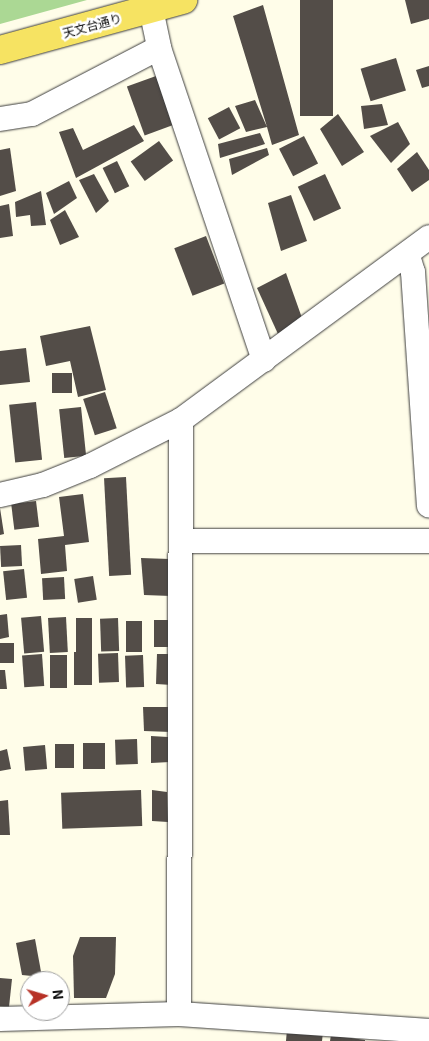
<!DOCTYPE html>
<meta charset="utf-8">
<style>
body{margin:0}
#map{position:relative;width:429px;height:1041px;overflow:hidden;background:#fffde9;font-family:Georgia,"Noto Sans JP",serif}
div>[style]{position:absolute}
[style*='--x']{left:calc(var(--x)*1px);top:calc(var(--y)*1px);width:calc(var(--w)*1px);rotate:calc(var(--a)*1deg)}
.forest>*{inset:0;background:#abd894}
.building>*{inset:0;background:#534d48;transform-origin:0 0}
.roads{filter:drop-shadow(0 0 1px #3e3e3e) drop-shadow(0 0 1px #3e3e3e)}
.minor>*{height:24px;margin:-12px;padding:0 12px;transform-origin:12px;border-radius:12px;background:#fff}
.major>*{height:28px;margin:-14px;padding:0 14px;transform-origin:14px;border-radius:14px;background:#f6e362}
span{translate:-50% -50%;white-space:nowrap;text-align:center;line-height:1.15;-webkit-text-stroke:5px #fff;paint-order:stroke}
.street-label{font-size:12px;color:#0b0b0b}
.north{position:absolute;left:20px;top:971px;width:50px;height:50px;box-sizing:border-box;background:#fff;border:1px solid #9d9d9d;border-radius:50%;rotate:84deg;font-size:14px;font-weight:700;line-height:20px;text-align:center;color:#0b0b0b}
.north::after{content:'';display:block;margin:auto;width:18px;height:22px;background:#b73126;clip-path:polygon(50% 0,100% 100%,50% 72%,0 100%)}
</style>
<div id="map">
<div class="forest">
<i style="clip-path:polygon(0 0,87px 0,0 24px)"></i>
</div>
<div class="building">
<i style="left:300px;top:0;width:33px;height:116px"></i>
<i style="clip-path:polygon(405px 0,429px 0,429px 19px,411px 24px)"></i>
<i style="clip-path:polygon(263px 5px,299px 135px,272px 145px,267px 127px,246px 132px,235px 106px,255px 100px,267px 127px,233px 16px)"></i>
<i style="left:396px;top:58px;width:34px;height:37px;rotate:73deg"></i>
<i style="clip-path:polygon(429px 66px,429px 86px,422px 88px,416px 70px)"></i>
<i style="left:156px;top:76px;width:52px;height:31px;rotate:70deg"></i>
<i style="clip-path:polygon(382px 104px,388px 125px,364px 129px,361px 106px)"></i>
<i style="left:229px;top:107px;width:24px;height:24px;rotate:62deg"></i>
<i style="clip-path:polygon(338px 114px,364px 152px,342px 166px,320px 129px)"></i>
<i style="clip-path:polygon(398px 122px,410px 144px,391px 163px,370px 136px)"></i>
<i style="clip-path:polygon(134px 125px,144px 141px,76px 178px,59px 132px,73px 128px,83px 150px)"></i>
<i style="clip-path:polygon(260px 133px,265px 144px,220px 158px,218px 144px)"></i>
<i style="left:304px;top:136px;width:31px;height:28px;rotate:63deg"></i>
<i style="left:159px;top:141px;width:24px;height:35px;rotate:54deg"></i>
<i style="clip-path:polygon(10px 148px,16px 191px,0 196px,0 150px)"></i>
<i style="clip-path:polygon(267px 148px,269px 155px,232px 175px,229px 159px)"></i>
<i style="clip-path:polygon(417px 152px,429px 170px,429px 180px,412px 192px,397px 169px)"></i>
<i style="left:117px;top:161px;width:28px;height:16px;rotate:64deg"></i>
<i style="clip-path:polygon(94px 174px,109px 201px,96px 213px,79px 180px)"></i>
<i style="left:325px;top:174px;width:38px;height:30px;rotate:65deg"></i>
<i style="clip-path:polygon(69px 181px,77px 198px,54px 214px,46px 193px)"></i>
<i style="clip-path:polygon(41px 191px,46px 225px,31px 226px,30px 215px,16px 217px,15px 202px)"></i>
<i style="clip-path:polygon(291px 195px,307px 241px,281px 251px,268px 203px)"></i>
<i style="clip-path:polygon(9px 204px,13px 236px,0 238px,0 206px)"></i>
<i style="clip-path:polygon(65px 210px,79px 237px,60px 245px,50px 220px)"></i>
<i style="left:206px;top:236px;width:51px;height:34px;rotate:69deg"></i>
<i style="clip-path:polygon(286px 273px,302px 318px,278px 334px,257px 288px)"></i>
<i style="clip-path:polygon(90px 326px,106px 390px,78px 397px,70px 361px,46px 366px,40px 336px)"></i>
<i style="clip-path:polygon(26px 348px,30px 382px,0 385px,0 351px)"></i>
<i style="left:52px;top:373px;width:20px;height:20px"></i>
<i style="left:105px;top:392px;width:38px;height:23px;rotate:72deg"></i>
<i style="left:36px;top:402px;width:58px;height:27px;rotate:84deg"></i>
<i style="left:81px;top:407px;width:49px;height:22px;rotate:84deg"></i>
<i style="left:126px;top:477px;width:98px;height:22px;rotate:87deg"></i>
<i style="clip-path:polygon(83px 494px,89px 542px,65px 545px,67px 571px,41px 574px,38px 539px,64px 536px,59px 497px)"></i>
<i style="left:36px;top:501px;width:26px;height:25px;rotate:83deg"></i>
<i style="clip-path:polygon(0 508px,4px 534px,0 535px)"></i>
<i style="left:21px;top:545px;width:21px;height:21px;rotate:87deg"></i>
<i style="clip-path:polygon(141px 558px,170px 559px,171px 596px,144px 595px)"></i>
<i style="left:24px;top:569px;width:29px;height:21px;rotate:84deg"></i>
<i style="left:93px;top:576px;width:24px;height:19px;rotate:81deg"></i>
<i style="left:64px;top:577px;width:22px;height:22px;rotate:87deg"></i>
<i style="clip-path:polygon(7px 614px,9px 637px,0 639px,0 615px)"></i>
<i style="left:41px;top:616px;width:36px;height:20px;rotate:85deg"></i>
<i style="left:66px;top:617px;width:35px;height:18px;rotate:87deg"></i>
<i style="clip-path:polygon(76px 618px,92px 618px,92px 685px,74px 685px,74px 652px,82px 652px,76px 652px)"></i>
<i style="left:118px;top:618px;width:33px;height:18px;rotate:88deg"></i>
<i style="left:154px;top:620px;width:16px;height:27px"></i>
<i style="left:126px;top:621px;width:16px;height:31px"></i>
<i style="left:0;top:643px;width:14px;height:20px"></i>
<i style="left:118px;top:653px;width:29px;height:20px;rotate:88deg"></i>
<i style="left:42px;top:654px;width:32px;height:20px;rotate:86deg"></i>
<i style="clip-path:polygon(157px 654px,170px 654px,172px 685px,156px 684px)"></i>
<i style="left:50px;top:655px;width:17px;height:33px"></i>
<i style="left:143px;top:655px;width:32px;height:18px;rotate:88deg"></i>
<i style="clip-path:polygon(0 670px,5px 670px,7px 689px,0 689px)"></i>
<i style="clip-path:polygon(143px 707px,169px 707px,171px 732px,144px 731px)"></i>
<i style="clip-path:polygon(151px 736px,168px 737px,170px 762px,151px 763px)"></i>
<i style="left:137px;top:739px;width:25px;height:22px;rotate:88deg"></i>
<i style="left:83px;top:743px;width:22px;height:26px"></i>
<i style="left:55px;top:744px;width:19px;height:24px"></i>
<i style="left:45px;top:745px;width:24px;height:22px;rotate:85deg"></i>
<i style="clip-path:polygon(7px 749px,11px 769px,0 771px,0 751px)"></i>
<i style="left:141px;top:790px;width:36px;height:80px;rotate:88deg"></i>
<i style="clip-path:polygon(152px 790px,167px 792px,168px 822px,152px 821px)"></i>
<i style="clip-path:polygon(8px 800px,10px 835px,0 835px,0 801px)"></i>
<i style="clip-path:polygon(80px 937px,116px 937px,115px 974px,106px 998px,74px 998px,73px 956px)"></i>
<i style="clip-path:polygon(35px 939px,42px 977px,22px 975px,16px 943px)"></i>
<i style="clip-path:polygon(0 978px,12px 979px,9px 1007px,0 1006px)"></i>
<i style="clip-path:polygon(287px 1029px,323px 1032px,322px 1041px,286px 1041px)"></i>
<i style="clip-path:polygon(331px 1035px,365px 1040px,365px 1041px,330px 1041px)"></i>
</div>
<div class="roads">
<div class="minor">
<i style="--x:151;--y:9;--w:40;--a:78"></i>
<i style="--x:159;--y:48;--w:329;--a:71.4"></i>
<i style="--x:0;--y:119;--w:32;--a:-9"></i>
<i style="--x:32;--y:114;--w:143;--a:-27.5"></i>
<i style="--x:408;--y:256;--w:17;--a:73"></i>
<i style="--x:413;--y:272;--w:234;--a:86.1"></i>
<i style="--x:0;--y:495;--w:44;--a:-13.1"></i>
<i style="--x:43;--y:485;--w:51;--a:-22"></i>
<i style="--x:90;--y:466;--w:102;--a:-26.8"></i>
<i style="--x:181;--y:420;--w:308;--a:-36.4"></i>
<i style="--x:184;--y:541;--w:245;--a:0"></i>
<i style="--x:179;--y:1014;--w:594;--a:-89.81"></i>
<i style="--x:0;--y:1019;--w:179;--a:-1.6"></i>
<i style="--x:179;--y:1014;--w:251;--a:3.9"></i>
</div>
<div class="major">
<i style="--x:0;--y:50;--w:190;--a:-15.3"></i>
</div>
</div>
<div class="street-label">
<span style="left:92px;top:25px;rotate:-15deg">天文台通り</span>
</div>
<div class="north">N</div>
</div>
